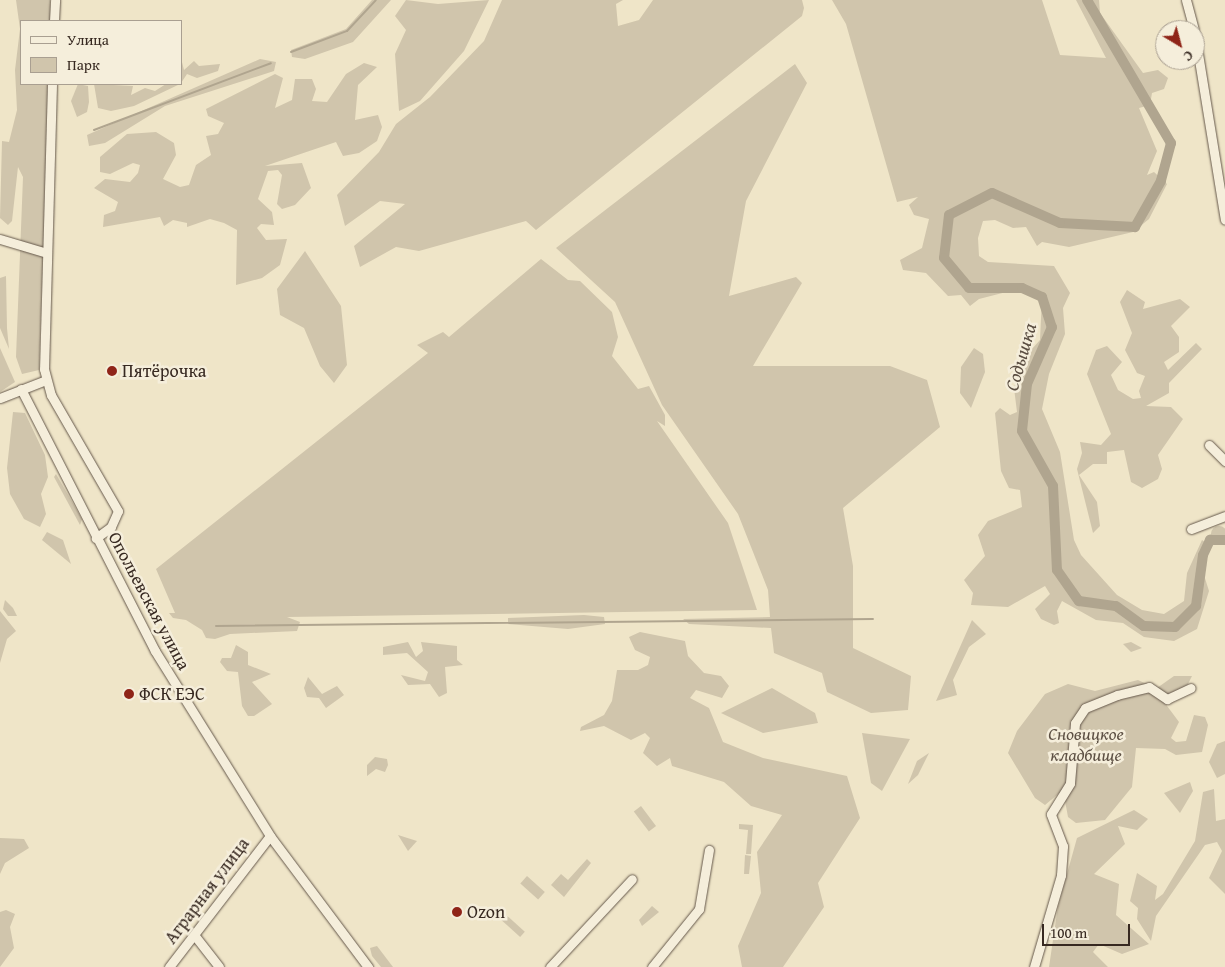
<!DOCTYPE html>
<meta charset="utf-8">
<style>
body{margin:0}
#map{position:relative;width:1225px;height:967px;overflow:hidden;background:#efe5c8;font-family:"Gentium Book Plus",serif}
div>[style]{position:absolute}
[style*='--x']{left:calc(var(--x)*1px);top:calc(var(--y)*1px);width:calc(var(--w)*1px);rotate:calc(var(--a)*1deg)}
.green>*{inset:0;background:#d0c5ac;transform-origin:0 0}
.round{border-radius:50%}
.stream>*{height:2px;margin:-1px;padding:0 1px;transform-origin:1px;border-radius:1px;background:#b0a58f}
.river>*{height:10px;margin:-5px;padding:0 5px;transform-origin:5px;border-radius:5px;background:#b0a58f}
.roads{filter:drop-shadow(0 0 1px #65584b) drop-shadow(0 0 1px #65584b)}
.minor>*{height:9px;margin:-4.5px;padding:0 4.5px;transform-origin:4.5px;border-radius:4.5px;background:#f5eedb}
.dots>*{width:14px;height:14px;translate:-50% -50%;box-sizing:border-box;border:2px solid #f5eedb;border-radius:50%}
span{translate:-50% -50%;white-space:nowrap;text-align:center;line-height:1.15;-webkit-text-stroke:5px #f5eedb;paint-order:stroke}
.poi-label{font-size:18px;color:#372921}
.left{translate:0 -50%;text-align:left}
.street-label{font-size:18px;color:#372921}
.park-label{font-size:18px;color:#5d5044;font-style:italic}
.water-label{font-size:19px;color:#5b4e42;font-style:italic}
.legend{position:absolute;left:20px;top:20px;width:162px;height:65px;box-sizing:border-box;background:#f5eedb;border:1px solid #a99f91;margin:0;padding:6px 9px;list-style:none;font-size:15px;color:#372921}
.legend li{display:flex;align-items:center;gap:10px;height:25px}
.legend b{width:25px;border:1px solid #a99f91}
.north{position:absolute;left:1155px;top:20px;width:50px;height:50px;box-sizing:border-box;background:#f5eedb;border:1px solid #a99f91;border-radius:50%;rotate:143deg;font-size:14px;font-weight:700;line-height:20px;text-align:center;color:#372921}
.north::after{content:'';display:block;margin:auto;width:18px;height:22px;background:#8f2418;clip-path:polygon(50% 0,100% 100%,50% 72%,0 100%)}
.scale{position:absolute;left:1042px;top:924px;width:88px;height:22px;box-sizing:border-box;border:2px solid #372921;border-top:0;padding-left:6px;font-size:15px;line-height:18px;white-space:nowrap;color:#372921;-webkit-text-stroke:4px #f5eedb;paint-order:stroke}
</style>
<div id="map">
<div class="green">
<i style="clip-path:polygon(16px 0,50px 0,51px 21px,21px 21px,21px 84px,49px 84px,39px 370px,22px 374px,16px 357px,23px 177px,18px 167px,12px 221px,8px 225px,0 218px,2px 141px,9px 142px,17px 110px,15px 70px,20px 29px)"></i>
<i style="clip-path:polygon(372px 0,391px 0,353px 42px,305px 59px,292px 57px,291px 50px,346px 29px)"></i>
<i style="clip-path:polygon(406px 0,438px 4px,489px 0,464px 51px,420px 101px,399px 111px,395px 54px,406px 30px,395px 16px)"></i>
<i style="clip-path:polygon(502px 0,623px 0,616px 4px,618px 26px,639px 20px,653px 0,802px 0,804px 8px,802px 16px,536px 230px,526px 221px,419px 251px,396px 247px,360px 267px,354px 246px,405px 204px,380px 201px,345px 226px,337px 195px,379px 152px,396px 124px,430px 97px,484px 41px)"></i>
<i style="clip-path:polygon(832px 0,1042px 0,1060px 55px,1106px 58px,1076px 0,1099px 0,1100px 13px,1143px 73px,1158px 70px,1168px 78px,1164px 89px,1152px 93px,1150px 105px,1139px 108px,1157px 151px,1147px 175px,1154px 172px,1167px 184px,1149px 219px,1133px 232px,1069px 247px,1042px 242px,1037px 246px,1026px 227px,1013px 228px,995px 220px,983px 221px,978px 238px,979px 256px,988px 262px,1054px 266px,1070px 293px,1063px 308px,1065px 334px,1049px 374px,1042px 409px,1060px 452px,1074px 540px,1081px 555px,1117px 595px,1142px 610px,1164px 614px,1184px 601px,1187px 573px,1202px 540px,1206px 543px,1198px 556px,1209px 591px,1197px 629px,1174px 641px,1144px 637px,1123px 623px,1096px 620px,1062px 601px,1057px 611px,1059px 623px,1054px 625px,1041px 619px,1035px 609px,1050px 594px,1045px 586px,1008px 607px,971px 605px,973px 593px,964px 580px,985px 556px,978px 535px,988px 521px,1022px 507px,1020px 490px,1009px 488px,1001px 471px,995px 413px,1000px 408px,1010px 415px,1017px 412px,1014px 388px,1023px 359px,1040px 340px,1042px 297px,1022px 288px,979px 299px,970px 306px,961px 295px,948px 296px,926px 273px,903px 270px,900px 260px,922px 248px,929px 219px,914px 215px,909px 205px,918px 197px,897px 202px,846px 24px)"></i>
<i style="clip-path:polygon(181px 58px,184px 70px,194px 61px,199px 66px,220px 64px,218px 71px,197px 78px,187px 74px,181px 83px)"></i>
<i style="clip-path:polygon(260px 59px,276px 62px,274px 71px,165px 106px,105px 143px,89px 146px,87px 135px)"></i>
<i style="clip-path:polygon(364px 63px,377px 67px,358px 85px,355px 120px,378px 115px,382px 127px,377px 141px,359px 153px,343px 156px,336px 142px,265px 166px,302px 163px,311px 188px,295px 205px,282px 209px,277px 204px,282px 175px,278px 170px,268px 171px,258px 199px,272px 212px,274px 225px,261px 224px,257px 228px,266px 240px,287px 239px,280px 265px,262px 278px,236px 285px,237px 230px,224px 223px,210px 219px,187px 227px,187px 223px,173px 220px,164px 226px,160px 217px,103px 227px,104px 215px,115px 211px,118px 202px,94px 188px,105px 179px,130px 182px,138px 173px,140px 165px,133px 163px,110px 174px,100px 172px,100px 157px,127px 134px,156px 132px,174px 143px,176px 155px,163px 179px,180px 187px,189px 185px,196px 165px,211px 155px,206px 136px,218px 134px,224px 123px,208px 116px,206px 109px,275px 74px,283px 78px,275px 108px,292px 100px,295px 79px,312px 79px,316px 89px,312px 101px,327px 102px,346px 74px)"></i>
<i style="clip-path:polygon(795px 64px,807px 83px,746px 201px,729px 296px,796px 277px,802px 283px,753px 366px,890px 366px,927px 380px,940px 427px,843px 508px,853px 566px,853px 648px,911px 676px,908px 710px,871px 713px,827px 692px,822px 673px,774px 653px,771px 628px,689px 624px,683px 619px,770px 617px,768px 590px,738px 514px,662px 405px,615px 302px,556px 248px)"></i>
<i style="clip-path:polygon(78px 84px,88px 86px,89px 102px,87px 112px,77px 117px,71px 101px)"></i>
<i style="clip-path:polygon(94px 84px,133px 86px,131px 95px,145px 88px,155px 91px,166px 84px,180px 84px,134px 106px,111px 111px,98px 108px)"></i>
<i style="clip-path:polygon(305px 251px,341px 306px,347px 365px,334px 383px,320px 366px,304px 328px,280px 315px,277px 289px)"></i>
<i style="clip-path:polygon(541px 259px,568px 280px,580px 281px,612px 312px,618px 337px,612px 356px,638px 389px,649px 386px,665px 415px,665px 426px,657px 421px,728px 523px,757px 610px,287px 617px,300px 622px,297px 631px,230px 634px,215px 639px,206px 638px,202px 630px,186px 620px,173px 618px,169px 613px,175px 613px,156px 569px,428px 353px,417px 345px,443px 332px,449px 337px)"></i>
<i style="clip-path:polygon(6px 276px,7px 328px,9px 349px,0 328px,0 278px)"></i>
<i style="clip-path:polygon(1127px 290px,1145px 302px,1143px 309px,1180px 299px,1190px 307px,1171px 326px,1179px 337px,1179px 352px,1164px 362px,1168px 370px,1196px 343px,1202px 349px,1169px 383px,1169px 393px,1146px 406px,1171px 407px,1183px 419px,1158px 455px,1162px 469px,1158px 479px,1142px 488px,1131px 482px,1124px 450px,1107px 452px,1107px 464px,1093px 464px,1079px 475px,1097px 502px,1100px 526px,1093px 533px,1077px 469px,1082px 453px,1080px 442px,1101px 445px,1111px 434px,1087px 374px,1096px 350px,1107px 346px,1122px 362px,1111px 375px,1118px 390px,1133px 399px,1141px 398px,1139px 391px,1145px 376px,1137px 373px,1125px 350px,1132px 333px,1120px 302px)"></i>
<i style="clip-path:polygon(0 348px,15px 382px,0 392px)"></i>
<i style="clip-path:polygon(974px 348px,983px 354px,985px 372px,971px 408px,960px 393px,961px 367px)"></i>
<i style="clip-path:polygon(13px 412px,25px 413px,45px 455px,48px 477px,41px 494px,46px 514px,40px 527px,24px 519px,10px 494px,7px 468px)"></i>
<i style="clip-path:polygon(56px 474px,82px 519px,80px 525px,54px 477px)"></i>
<i class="round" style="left:1211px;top:526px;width:16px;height:16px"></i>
<i style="clip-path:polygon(47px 532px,63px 540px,71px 564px,42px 540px)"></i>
<i style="clip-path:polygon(5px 600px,13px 608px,17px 616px,8px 616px,3px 609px)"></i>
<i style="clip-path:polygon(0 611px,16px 631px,7px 639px,0 663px)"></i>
<i style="clip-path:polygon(584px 615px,604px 617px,605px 624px,568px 629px,508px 624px,508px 618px)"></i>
<i style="clip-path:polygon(972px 620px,986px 634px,969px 647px,953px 680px,957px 695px,936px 701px)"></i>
<i style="clip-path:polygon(640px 632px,685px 641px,688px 656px,704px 673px,721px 676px,729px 686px,722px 698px,696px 690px,690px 698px,709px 708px,723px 742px,763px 758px,847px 776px,860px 818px,818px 883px,824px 907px,783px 967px,742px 967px,738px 946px,761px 893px,757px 852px,782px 815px,751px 806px,724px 782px,672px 766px,670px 758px,657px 766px,643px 753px,650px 738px,645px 733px,631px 740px,604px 726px,580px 731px,581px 727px,604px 715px,612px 701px,617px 670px,638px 670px,648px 665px,650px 657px,635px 650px,629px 637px)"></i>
<i style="clip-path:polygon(408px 642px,416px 657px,423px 651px,421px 642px,457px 646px,457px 660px,463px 665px,445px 667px,447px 693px,439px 697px,430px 684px,408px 685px,401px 675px,425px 681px,428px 672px,407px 653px,383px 655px,383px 647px)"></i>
<i style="clip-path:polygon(1131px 642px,1142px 648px,1131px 652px,1123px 644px)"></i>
<i style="clip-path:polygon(236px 645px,248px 652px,248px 665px,271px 674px,252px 682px,272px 704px,254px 716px,248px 716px,242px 706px,238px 672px,227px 671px,220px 662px,222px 658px,231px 658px)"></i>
<i style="clip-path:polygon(1174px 676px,1192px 676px,1186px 688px,1169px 698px,1157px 688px)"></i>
<i style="clip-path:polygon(308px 677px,322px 694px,337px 686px,344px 695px,326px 708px,319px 698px,307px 697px,304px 688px)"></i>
<i style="clip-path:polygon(1138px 680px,1153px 687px,1179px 722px,1171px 738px,1176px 742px,1186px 741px,1194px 715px,1205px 717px,1208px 725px,1202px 752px,1176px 755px,1165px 749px,1136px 748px,1132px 787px,1105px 820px,1076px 823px,1068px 817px,1063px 790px,1045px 805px,1035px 798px,1008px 753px,1017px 731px,1045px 694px,1068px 684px,1095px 691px)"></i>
<i style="clip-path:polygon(772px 688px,815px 713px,818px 723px,763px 733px,721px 713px)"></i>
<i style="clip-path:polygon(862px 733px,910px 739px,882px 791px,871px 783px)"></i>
<i style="clip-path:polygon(1225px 741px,1225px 774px,1217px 778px,1209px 762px,1217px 744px)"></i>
<i style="clip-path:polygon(929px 753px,918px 775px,908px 784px,917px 761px)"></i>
<i style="clip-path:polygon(375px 757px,387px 759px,388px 765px,385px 772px,376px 769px,367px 776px,367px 765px)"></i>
<i style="clip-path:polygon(1190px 782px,1193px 791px,1180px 813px,1164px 793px)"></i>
<i style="clip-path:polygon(1214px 789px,1216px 821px,1225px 819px,1225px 894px,1209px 878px,1222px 851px,1217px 842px,1205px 845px,1156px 916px,1151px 941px,1137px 919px,1138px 908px,1130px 901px,1137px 873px,1157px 886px,1155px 900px,1163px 894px,1195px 841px,1203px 792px)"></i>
<i style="left:641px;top:806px;width:25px;height:9px;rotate:53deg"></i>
<i style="clip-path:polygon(1134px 810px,1148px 819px,1137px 830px,1118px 826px,1125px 844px,1094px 874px,1119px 884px,1116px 915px,1149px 944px,1122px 954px,1099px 944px,1093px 952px,1108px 967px,1049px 967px,1058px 906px,1077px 838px)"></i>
<i style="clip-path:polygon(739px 824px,753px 825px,751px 854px,746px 854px,748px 830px,739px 829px)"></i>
<i style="clip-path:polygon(398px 835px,417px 841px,408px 851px)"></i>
<i style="clip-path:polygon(0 838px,24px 839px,29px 848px,5px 863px,0 874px)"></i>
<i style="clip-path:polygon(745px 855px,751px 856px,749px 874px,744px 874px)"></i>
<i style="clip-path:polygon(587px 859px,591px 863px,564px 897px,551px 885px,561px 874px,568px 880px)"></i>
<i style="left:527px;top:876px;width:24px;height:10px;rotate:42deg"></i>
<i style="clip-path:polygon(652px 906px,659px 912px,642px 926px,639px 920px)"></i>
<i style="clip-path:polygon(6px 910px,15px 914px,10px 927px,14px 948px,0 967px,0 912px)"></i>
<i style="left:504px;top:913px;width:28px;height:7px;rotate:42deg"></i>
<i style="clip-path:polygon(377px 946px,393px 967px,381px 967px,372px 956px,370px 948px)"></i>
</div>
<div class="stream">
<i style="--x:291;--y:52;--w:60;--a:-20.6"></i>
<i style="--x:347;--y:31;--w:42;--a:-46.9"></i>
<i style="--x:94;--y:130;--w:189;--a:-20.7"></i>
<i style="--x:216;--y:626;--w:657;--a:-0.61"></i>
</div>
<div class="river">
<i style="--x:1087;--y:0;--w:166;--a:59.6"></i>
<i style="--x:1171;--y:143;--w:39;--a:105"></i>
<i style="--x:1161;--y:181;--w:53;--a:119.5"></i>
<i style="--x:1135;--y:227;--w:75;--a:-176.9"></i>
<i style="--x:1060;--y:223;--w:74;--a:-156.2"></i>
<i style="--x:992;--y:193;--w:48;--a:152.9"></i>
<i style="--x:949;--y:215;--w:43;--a:96.6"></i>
<i style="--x:944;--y:258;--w:39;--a:50"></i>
<i style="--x:969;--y:288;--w:53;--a:0"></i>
<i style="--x:1022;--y:288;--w:22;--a:24"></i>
<i style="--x:1042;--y:297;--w:32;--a:72"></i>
<i style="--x:1052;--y:327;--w:62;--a:113.7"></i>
<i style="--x:1027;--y:384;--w:47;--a:96.1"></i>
<i style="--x:1022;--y:431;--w:63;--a:60.6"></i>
<i style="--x:1053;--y:486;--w:84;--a:87.3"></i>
<i style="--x:1057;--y:570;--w:38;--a:55"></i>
<i style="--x:1079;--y:601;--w:37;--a:8"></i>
<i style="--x:1116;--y:606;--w:34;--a:36"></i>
<i style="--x:1144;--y:626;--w:31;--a:2"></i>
<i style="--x:1175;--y:627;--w:30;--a:-45"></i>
<i style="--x:1196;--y:606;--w:51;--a:-82.2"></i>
<i style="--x:1203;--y:555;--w:17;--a:-65"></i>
<i style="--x:1210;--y:540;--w:15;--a:0"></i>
</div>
<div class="roads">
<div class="minor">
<i style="--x:1186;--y:0;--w:31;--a:75"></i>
<i style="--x:54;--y:21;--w:21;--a:-87"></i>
<i style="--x:1195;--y:35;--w:187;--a:80.8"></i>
<i style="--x:52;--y:84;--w:285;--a:91.6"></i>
<i style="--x:44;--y:369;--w:27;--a:75"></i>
<i style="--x:51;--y:395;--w:134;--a:60"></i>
<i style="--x:118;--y:511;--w:17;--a:114"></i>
<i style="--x:111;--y:527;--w:19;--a:144"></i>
<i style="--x:0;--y:239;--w:49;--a:16.6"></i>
<i style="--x:21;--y:389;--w:294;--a:62.9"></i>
<i style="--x:155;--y:651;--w:218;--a:58.1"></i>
<i style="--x:270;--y:836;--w:164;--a:53.2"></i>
<i style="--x:0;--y:398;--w:49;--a:-21.4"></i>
<i style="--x:1209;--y:445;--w:23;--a:45"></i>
<i style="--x:1191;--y:529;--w:36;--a:-21"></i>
<i style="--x:195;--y:936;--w:39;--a:52"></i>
<i style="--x:169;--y:967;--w:165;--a:-52.4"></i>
<i style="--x:550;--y:967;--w:120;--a:-47"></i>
<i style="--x:652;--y:967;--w:75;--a:-51"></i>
<i style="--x:699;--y:909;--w:60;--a:-80.4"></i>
<i style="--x:1034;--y:967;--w:96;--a:-73.6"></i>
<i style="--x:1061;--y:875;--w:29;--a:-86"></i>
<i style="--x:1063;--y:846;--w:34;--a:-111"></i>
<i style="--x:1051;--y:814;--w:36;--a:-58"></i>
<i style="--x:1070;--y:783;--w:60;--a:-85.2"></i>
<i style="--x:1075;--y:723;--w:18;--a:-56"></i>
<i style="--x:1085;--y:708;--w:35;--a:-22"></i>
<i style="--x:1117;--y:695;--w:33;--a:-14"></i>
<i style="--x:1149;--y:687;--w:22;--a:34"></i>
<i style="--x:1167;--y:699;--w:26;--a:-25"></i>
</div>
</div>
<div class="dots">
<i style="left:112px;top:371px;background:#8f2418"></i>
<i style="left:129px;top:694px;background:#8f2418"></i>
<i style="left:457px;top:912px;background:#8f2418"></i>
</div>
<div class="poi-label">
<span class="left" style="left:122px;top:371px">Пятёрочка</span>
<span class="left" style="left:139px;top:694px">ФСК ЕЭС</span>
<span class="left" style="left:467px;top:912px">Ozon</span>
</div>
<div class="street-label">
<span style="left:149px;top:601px;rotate:62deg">Опольевская улица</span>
<span style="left:207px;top:891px;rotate:-53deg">Аграрная улица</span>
</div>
<div class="park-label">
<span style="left:1086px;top:745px">Сновицкое<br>кладбище</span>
</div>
<div class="water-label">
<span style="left:1021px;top:357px;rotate:-74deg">Содышка</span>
</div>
<ul class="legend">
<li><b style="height:6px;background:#f5eedb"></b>Улица</li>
<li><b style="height:14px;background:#d0c5ac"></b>Парк</li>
</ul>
<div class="north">С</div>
<div class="scale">100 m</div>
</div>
